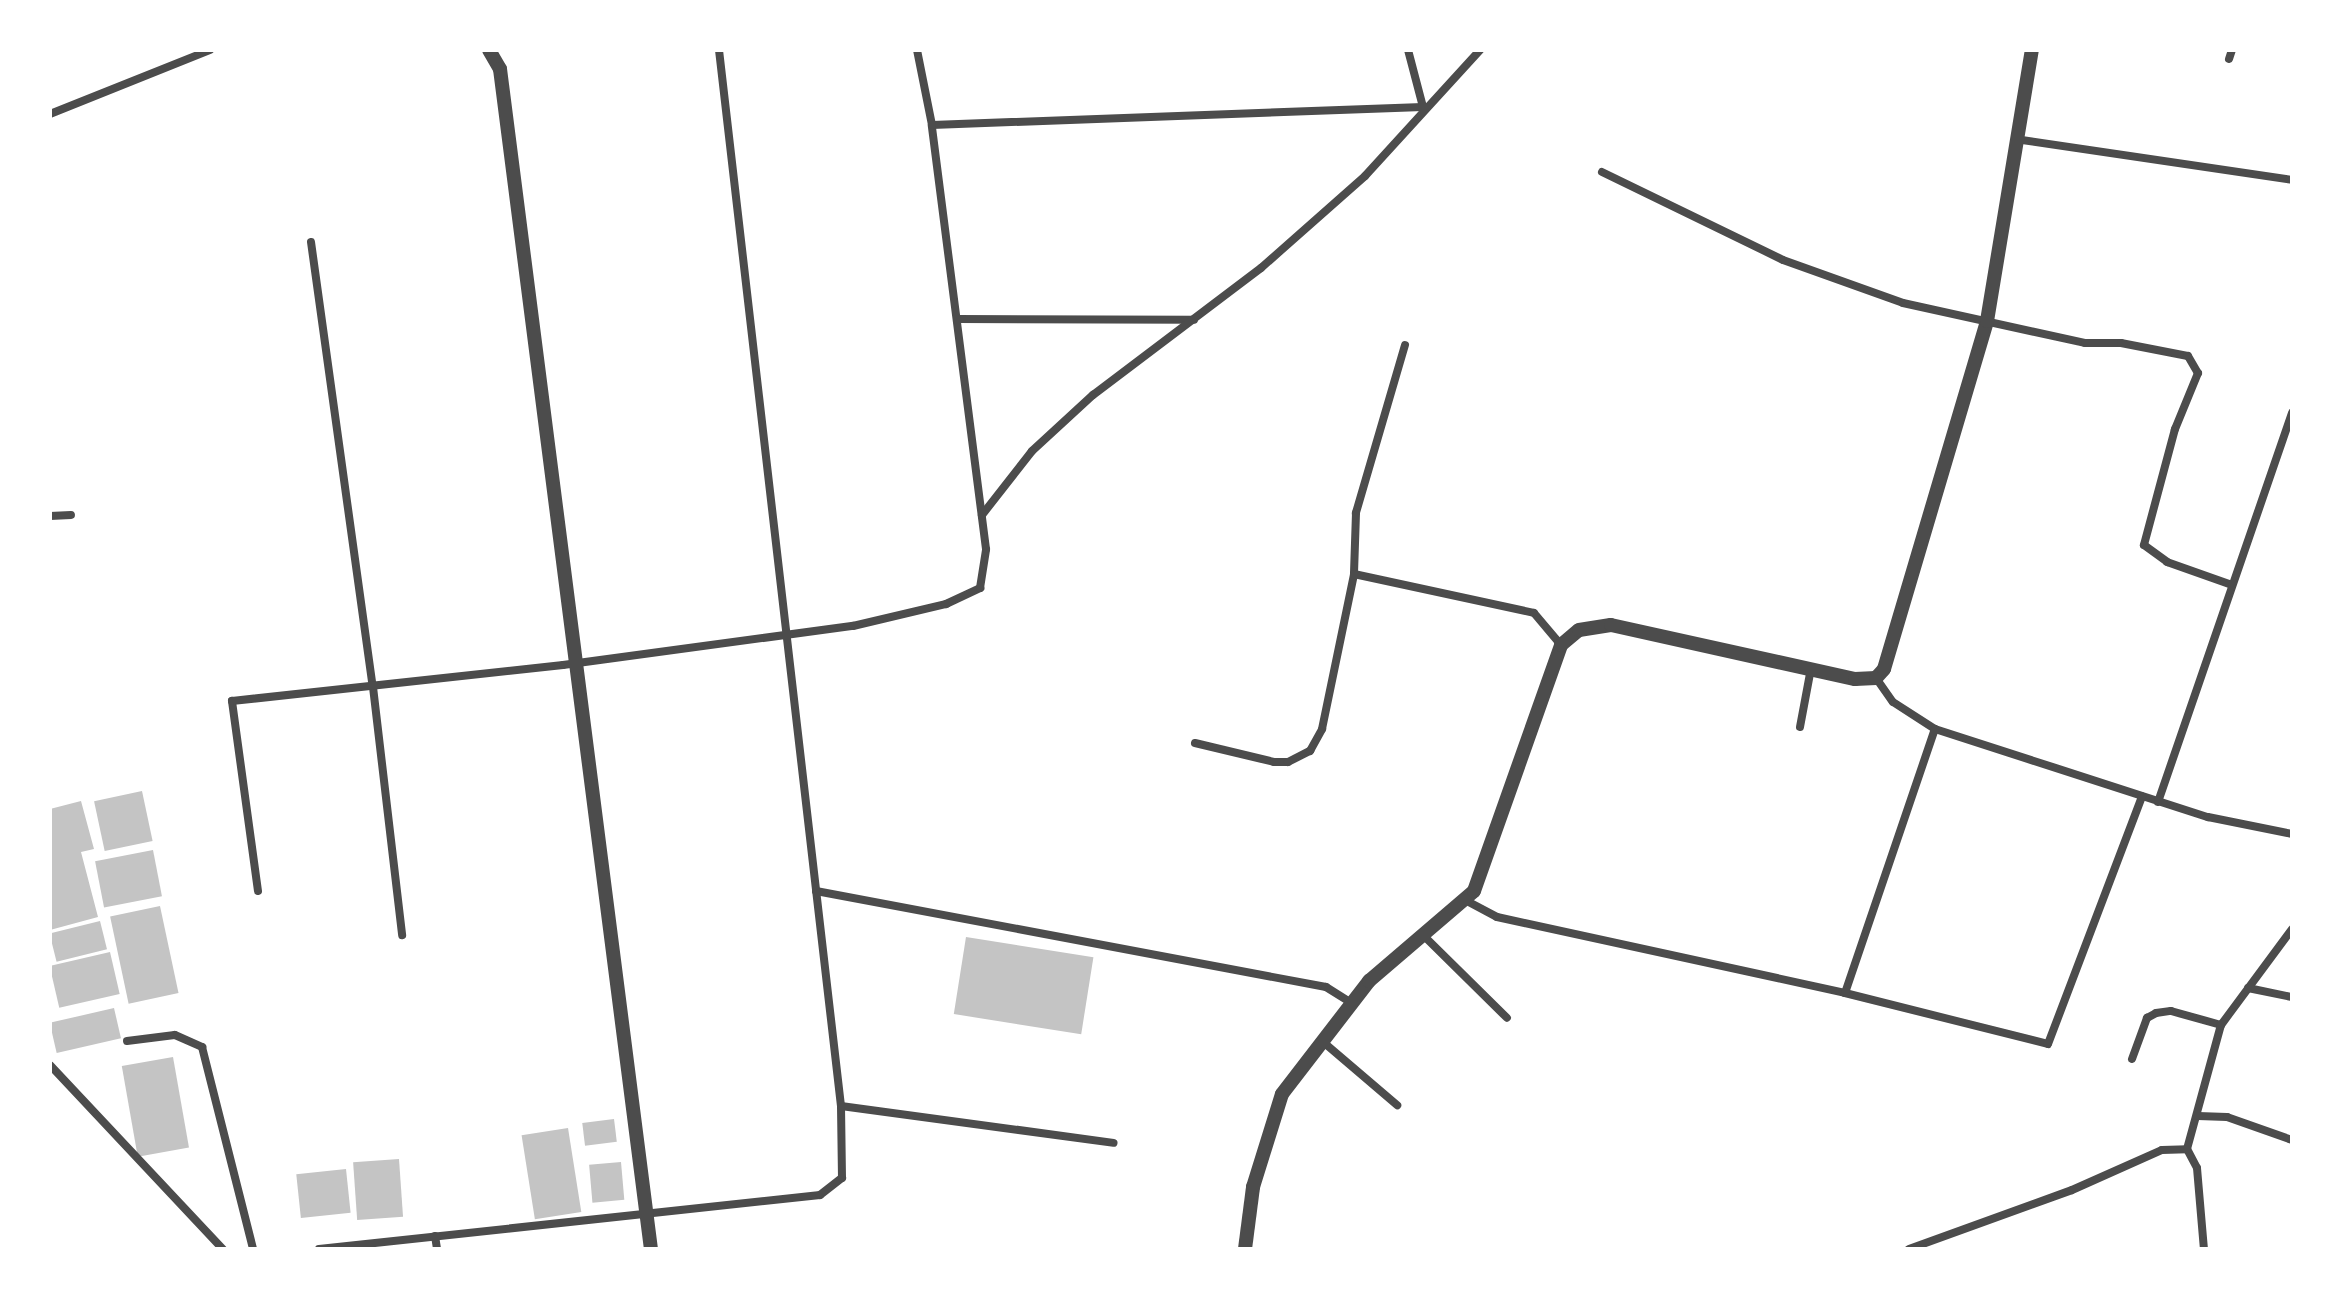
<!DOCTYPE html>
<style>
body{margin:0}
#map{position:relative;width:2342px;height:1299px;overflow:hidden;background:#fff;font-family:"Roboto Serif",serif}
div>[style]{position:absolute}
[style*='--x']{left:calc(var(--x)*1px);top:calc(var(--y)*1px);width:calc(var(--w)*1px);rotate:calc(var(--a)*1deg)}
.building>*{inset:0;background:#c4c4c4;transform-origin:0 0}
.minor>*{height:8px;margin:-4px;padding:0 4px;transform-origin:4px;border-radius:4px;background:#4c4c4c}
.tertiary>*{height:14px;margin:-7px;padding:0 7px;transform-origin:7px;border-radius:7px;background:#4c4c4c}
span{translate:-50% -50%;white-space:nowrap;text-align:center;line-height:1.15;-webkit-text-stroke:6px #fff;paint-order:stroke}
.frame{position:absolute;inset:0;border:52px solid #fff;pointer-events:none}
</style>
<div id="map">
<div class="building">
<i style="left:142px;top:791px;width:51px;height:49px;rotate:78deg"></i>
<i style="clip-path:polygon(81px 801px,94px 849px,81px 852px,98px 917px,50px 930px,50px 809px)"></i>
<i style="left:153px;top:850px;width:47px;height:59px;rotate:79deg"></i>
<i style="left:160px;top:906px;width:89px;height:51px;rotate:78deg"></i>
<i style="left:100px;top:921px;width:29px;height:52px;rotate:76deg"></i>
<i style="left:966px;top:937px;width:129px;height:78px;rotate:9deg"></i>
<i style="left:110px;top:952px;width:43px;height:62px;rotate:77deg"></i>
<i style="left:114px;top:1008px;width:31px;height:66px;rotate:77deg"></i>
<i style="left:173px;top:1057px;width:92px;height:52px;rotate:80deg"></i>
<i style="left:614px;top:1119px;width:23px;height:32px;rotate:83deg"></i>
<i style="left:568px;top:1128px;width:85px;height:47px;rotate:81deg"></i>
<i style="left:399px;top:1159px;width:58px;height:46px;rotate:86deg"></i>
<i style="left:621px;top:1162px;width:38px;height:32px;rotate:85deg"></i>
<i style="left:346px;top:1169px;width:44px;height:50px;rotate:84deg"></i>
</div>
<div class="minor">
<i style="--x:2229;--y:59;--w:9;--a:-72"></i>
<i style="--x:50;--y:114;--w:172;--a:-21.8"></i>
<i style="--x:932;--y:125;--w:491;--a:-2.1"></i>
<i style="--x:1423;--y:107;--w:59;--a:-104.7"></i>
<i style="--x:2015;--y:139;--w:280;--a:8.4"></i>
<i style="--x:1602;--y:172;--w:201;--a:25.9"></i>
<i style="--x:1783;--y:260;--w:127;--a:19.7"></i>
<i style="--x:1903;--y:303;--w:186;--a:12.4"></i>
<i style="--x:2085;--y:343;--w:36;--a:0"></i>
<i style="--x:2121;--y:343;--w:68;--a:11"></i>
<i style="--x:2188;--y:356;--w:20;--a:60"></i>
<i style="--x:2198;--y:373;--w:61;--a:112.3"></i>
<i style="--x:2175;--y:429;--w:120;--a:105"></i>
<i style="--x:2144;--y:545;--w:29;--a:36"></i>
<i style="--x:2167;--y:562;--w:69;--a:19.5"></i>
<i style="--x:311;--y:242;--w:449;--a:82.1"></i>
<i style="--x:373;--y:687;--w:250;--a:83.3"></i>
<i style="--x:958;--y:319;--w:236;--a:0.2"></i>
<i style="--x:1405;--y:345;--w:175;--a:106.3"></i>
<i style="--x:1356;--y:513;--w:61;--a:91.9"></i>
<i style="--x:1354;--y:574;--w:184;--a:12.2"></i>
<i style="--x:1534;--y:613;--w:42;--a:49.8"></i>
<i style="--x:982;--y:515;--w:81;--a:-52"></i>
<i style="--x:1032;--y:451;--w:83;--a:-42.6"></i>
<i style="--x:1093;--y:395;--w:211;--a:-37.1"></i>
<i style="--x:1261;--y:268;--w:139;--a:-41.5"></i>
<i style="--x:1365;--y:176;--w:171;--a:-47.6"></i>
<i style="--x:50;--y:516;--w:21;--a:-3"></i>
<i style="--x:1876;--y:678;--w:29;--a:55"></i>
<i style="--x:1893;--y:702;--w:50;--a:32.7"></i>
<i style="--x:1935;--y:729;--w:287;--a:17.9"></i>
<i style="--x:2208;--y:817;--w:86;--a:11.4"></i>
<i style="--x:1800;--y:727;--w:60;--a:-79.4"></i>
<i style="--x:1195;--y:743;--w:81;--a:13.5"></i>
<i style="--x:1274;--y:762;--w:14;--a:0"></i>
<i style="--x:1288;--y:762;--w:25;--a:-27"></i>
<i style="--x:1310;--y:751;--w:25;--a:-61"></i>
<i style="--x:1322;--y:729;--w:158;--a:-78.3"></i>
<i style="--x:2158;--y:802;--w:412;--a:-71"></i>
<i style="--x:258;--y:891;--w:192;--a:-97.8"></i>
<i style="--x:232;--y:701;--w:333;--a:-6.2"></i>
<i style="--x:563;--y:665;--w:293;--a:-7.7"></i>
<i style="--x:853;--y:626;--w:96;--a:-13.3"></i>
<i style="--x:946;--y:604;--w:38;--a:-25"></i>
<i style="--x:980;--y:588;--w:39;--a:-81"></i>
<i style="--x:986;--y:549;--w:427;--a:-97.3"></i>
<i style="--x:932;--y:125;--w:76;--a:-101.3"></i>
<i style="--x:816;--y:891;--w:519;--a:10.66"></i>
<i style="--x:1326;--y:987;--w:28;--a:32"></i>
<i style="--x:1465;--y:900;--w:36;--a:28"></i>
<i style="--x:1497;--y:917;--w:356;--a:12.3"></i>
<i style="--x:1845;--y:993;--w:209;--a:14.1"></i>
<i style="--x:2048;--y:1044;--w:265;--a:-69.2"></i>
<i style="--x:1425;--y:937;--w:115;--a:44.6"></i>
<i style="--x:2248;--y:988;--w:45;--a:11.6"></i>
<i style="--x:1845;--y:993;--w:279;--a:-71.2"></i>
<i style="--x:127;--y:1041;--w:48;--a:-7.1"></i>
<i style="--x:175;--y:1035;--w:30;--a:24"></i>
<i style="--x:202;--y:1047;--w:208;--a:75.8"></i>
<i style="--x:1322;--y:1041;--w:99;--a:40.5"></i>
<i style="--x:2132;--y:1059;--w:44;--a:-69.9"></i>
<i style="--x:2147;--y:1018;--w:10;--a:-29"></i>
<i style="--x:2156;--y:1013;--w:15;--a:-8"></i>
<i style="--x:2171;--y:1011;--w:52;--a:15.6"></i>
<i style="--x:50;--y:1065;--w:253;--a:46.8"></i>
<i style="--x:841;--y:1106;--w:275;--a:7.7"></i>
<i style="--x:2198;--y:1116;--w:29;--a:2"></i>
<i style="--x:2227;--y:1117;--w:69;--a:19.5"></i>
<i style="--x:2187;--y:1149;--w:21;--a:62"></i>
<i style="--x:2197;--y:1168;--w:81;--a:85.1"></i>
<i style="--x:435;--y:1236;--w:13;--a:81"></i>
<i style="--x:319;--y:1249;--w:504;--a:-6.15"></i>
<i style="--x:820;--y:1195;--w:28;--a:-38"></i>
<i style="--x:842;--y:1178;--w:72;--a:-90.8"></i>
<i style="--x:841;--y:1106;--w:1063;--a:-96.59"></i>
<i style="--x:1909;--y:1249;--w:173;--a:-19.9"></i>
<i style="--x:2072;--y:1190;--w:98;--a:-24"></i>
<i style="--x:2162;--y:1150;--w:25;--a:-2"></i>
<i style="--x:2187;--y:1149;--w:129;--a:-74.7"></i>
<i style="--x:2221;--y:1025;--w:119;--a:-53.5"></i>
</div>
<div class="tertiary">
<i style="--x:489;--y:50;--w:22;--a:60"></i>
<i style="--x:500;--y:69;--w:1190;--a:82.71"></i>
<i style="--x:1245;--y:1249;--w:63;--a:-82.6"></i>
<i style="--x:1253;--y:1187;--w:97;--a:-72.7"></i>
<i style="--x:1282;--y:1094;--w:143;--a:-52.4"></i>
<i style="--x:1369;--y:981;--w:138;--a:-40.6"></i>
<i style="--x:1474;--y:891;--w:261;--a:-70.5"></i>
<i style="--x:1561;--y:645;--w:23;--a:-40"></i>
<i style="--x:1579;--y:630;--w:32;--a:-9"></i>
<i style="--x:1611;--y:625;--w:250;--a:12.5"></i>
<i style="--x:1855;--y:679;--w:21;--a:-3"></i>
<i style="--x:1876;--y:678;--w:12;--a:-48"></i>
<i style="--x:1884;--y:669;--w:363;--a:-73.5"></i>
<i style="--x:1987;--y:321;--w:275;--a:-80.6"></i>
</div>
<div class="frame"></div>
</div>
